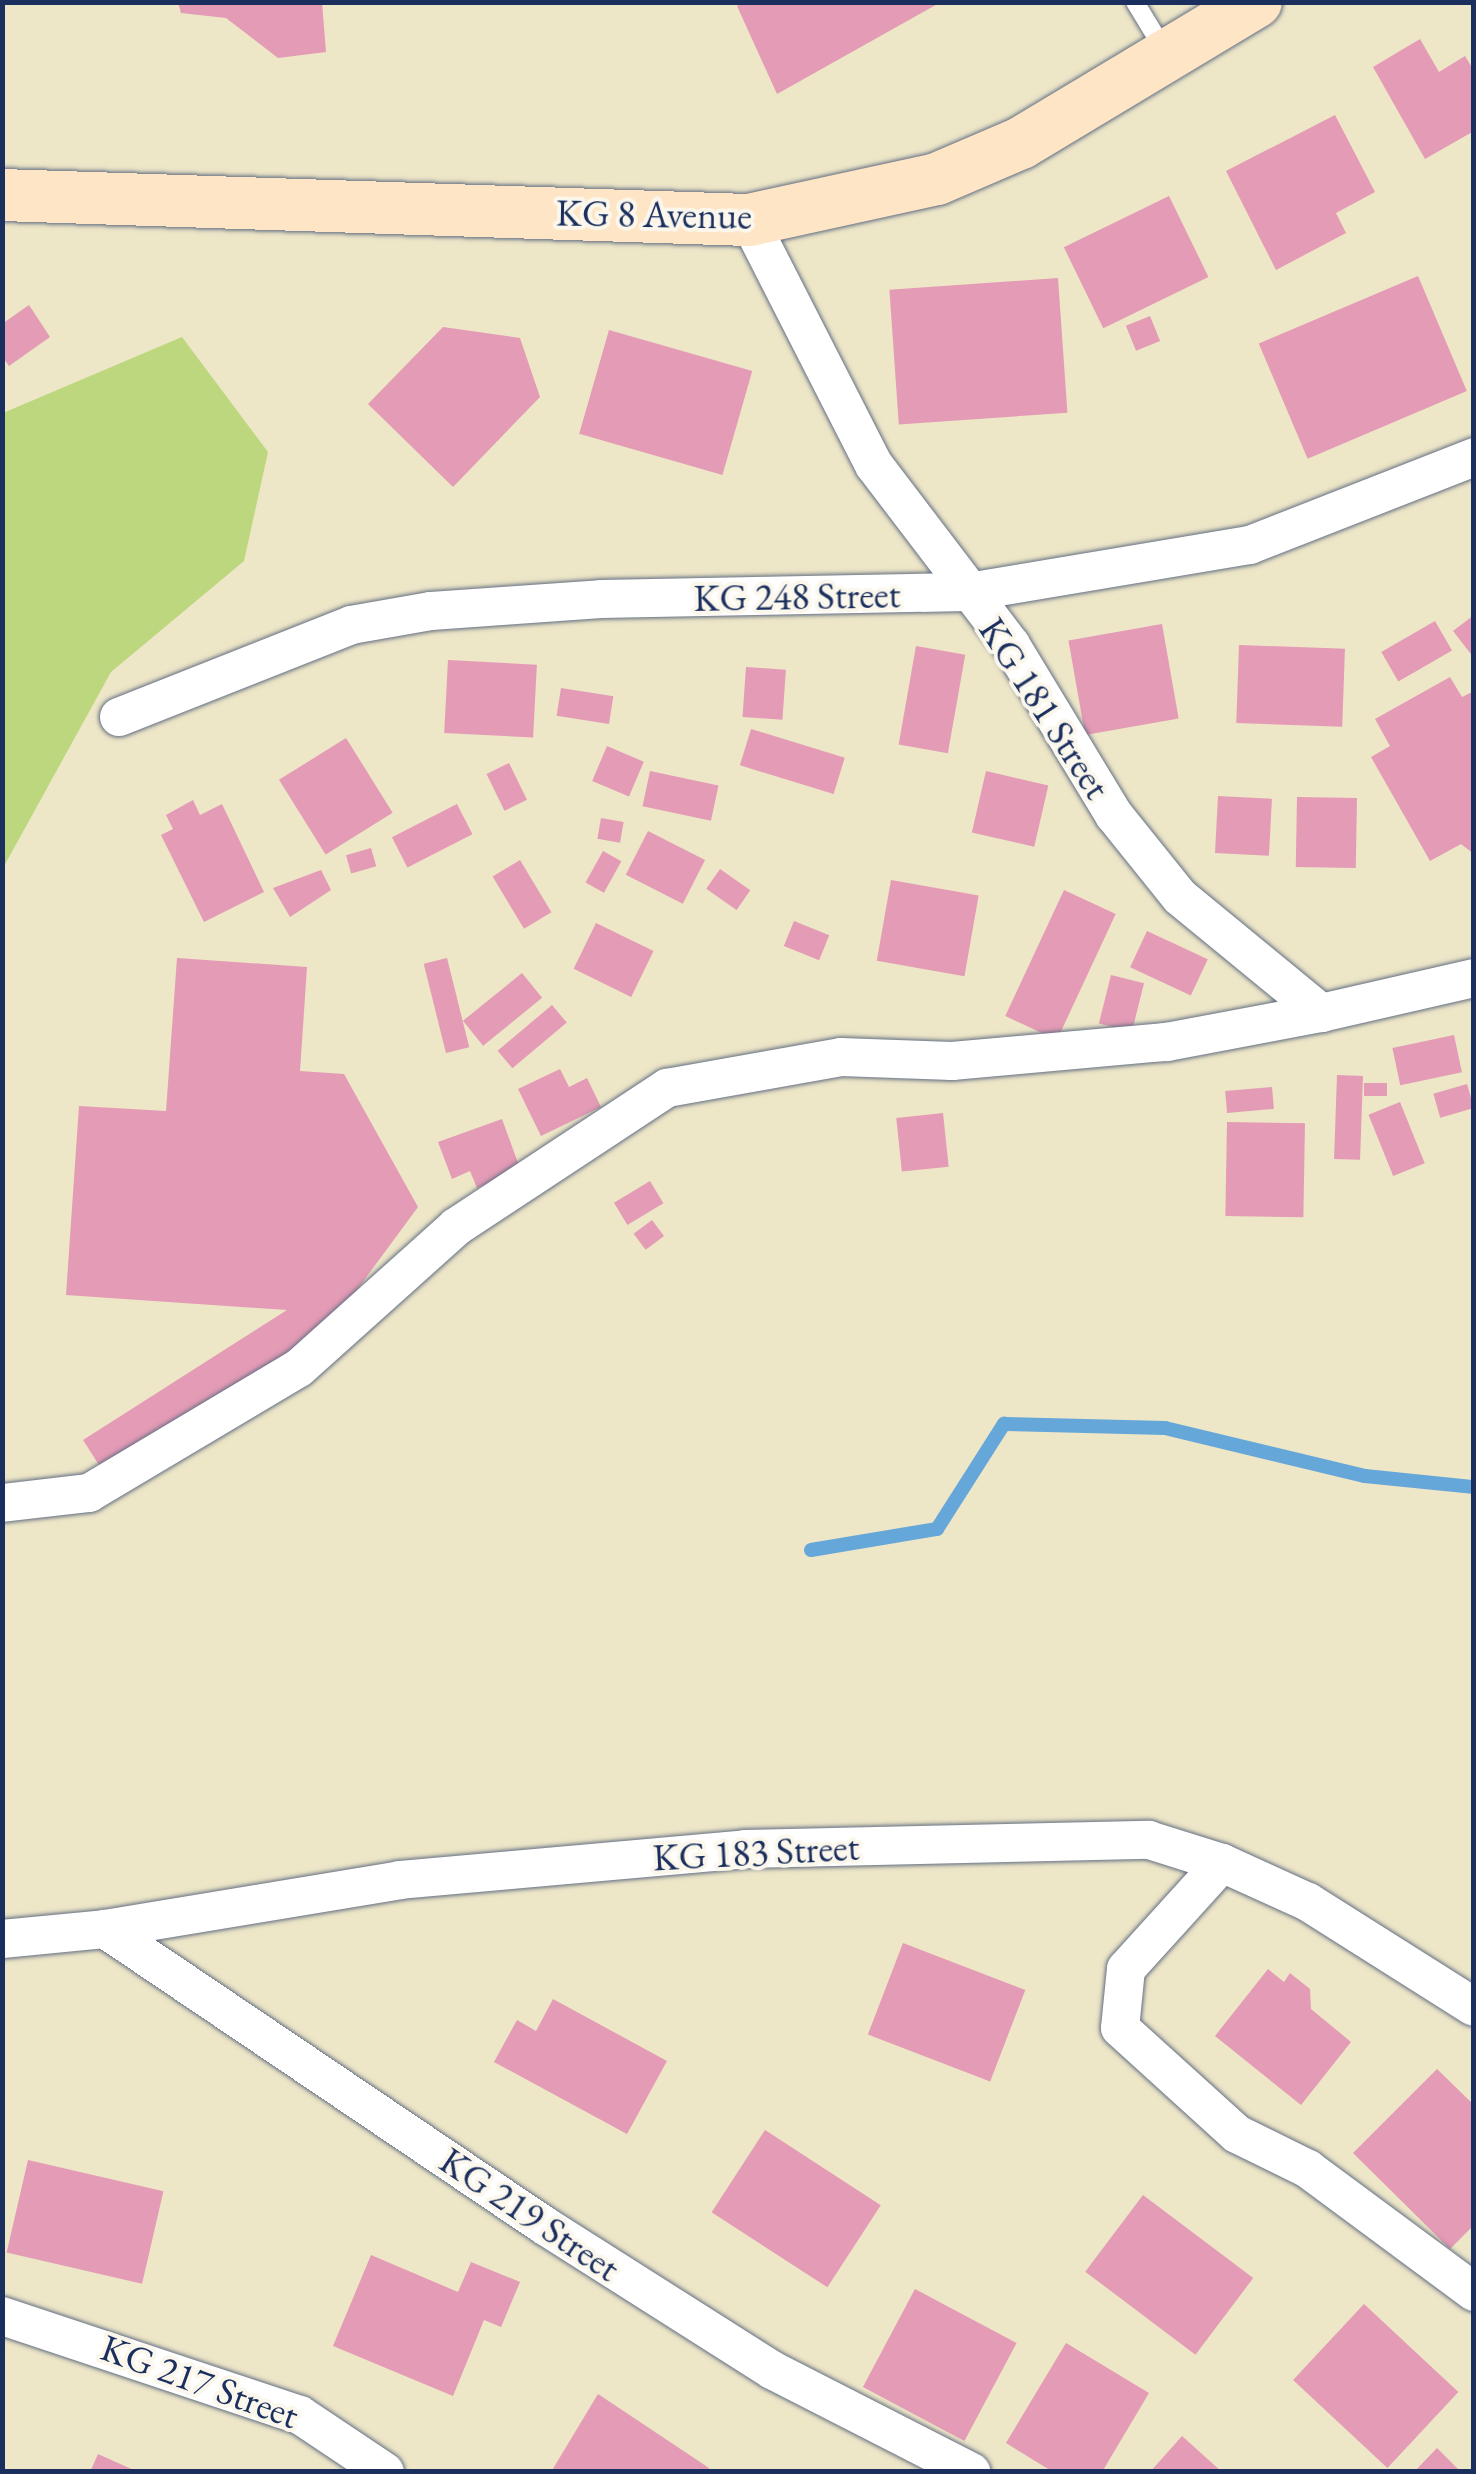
<!DOCTYPE html>
<style>
body{margin:0}
#map{position:relative;width:1476px;height:2474px;overflow:hidden;background:#ede6c7;font-family:"EB Garamond",serif}
div>[style]{position:absolute}
[style*='--x']{left:calc(var(--x)*1px);top:calc(var(--y)*1px);width:calc(var(--w)*1px);rotate:calc(var(--a)*1deg)}
.green>*{inset:0;background:#bcd77d}
.stream>*{height:14px;margin:-7px;padding:0 7px;transform-origin:7px;border-radius:7px;background:#66a7da}
.building>*{inset:0;background:#e49bb5;transform-origin:0 0}
.roads{filter:drop-shadow(0 0 2px #646f83) drop-shadow(0 0 2px #646f83)}
.lane>*{height:18px;margin:-9px;padding:0 9px;transform-origin:9px;border-radius:9px;background:#fff}
.street>*{height:38px;margin:-19px;padding:0 19px;transform-origin:19px;border-radius:19px;background:#fff}
.secondary>*{height:52px;margin:-26px;padding:0 26px;transform-origin:26px;border-radius:26px;background:#fee5c5}
span{translate:-50% -50%;white-space:nowrap;text-align:center;line-height:1.15;-webkit-text-stroke:8px #fbf7ec;paint-order:stroke}
.street-label{font-size:38px;color:#1b2f5e}
.frame{position:absolute;inset:0;border:5px solid #1b2f5e;pointer-events:none}
</style>
<div id="map">
<div class="green">
<i style="clip-path:polygon(182px 337px,268px 452px,244px 561px,111px 672px,3px 868px,3px 413px)"></i>
</div>
<div class="stream">
<i style="--x:811;--y:1550;--w:128;--a:-9.5"></i>
<i style="--x:937;--y:1529;--w:125;--a:-57.5"></i>
<i style="--x:1004;--y:1424;--w:161;--a:1.4"></i>
<i style="--x:1165;--y:1428;--w:206;--a:13.5"></i>
<i style="--x:1365;--y:1476;--w:110;--a:5.8"></i>
</div>
<div class="building">
<i style="clip-path:polygon(178px 2px,322px 2px,326px 52px,278px 58px,226px 18px,181px 13px)"></i>
<i style="clip-path:polygon(743px 2px,941px 2px,777px 94px,737px 6px)"></i>
<i style="clip-path:polygon(1420px 39px,1439px 72px,1465px 56px,1474px 71px,1474px 131px,1425px 159px,1373px 67px)"></i>
<i style="clip-path:polygon(1335px 115px,1375px 192px,1336px 213px,1346px 233px,1276px 270px,1226px 171px)"></i>
<i style="left:1169px;top:196px;width:90px;height:117px;rotate:64deg"></i>
<i style="left:1418px;top:276px;width:125px;height:173px;rotate:67deg"></i>
<i style="left:1058px;top:278px;width:135px;height:169px;rotate:86deg"></i>
<i style="clip-path:polygon(29px 305px,50px 337px,9px 366px,2px 356px,2px 324px)"></i>
<i style="left:1150px;top:316px;width:27px;height:26px;rotate:68deg"></i>
<i style="clip-path:polygon(443px 327px,520px 338px,540px 397px,453px 487px,368px 404px)"></i>
<i style="left:609px;top:330px;width:149px;height:108px;rotate:16deg"></i>
<i style="clip-path:polygon(1474px 615px,1474px 658px,1453px 631px)"></i>
<i style="left:1435px;top:621px;width:34px;height:62px;rotate:60deg"></i>
<i style="left:1162px;top:624px;width:96px;height:95px;rotate:80deg"></i>
<i style="left:1239px;top:645px;width:106px;height:78px;rotate:2deg"></i>
<i style="left:916px;top:646px;width:50px;height:100px;rotate:10deg"></i>
<i style="left:448px;top:660px;width:89px;height:73px;rotate:3deg"></i>
<i style="left:746px;top:667px;width:40px;height:50px;rotate:4deg"></i>
<i style="clip-path:polygon(1450px 677px,1462px 697px,1474px 691px,1474px 854px,1461px 844px,1430px 861px,1371px 757px,1390px 746px,1375px 719px)"></i>
<i style="left:561px;top:688px;width:53px;height:28px;rotate:9deg"></i>
<i style="left:751px;top:729px;width:98px;height:38px;rotate:17deg"></i>
<i style="left:346px;top:738px;width:88px;height:79px;rotate:58deg"></i>
<i style="left:607px;top:746px;width:40px;height:38px;rotate:23deg"></i>
<i style="left:509px;top:763px;width:41px;height:25px;rotate:64deg"></i>
<i style="left:650px;top:771px;width:70px;height:36px;rotate:12deg"></i>
<i style="left:986px;top:771px;width:64px;height:63px;rotate:13deg"></i>
<i style="left:1218px;top:796px;width:54px;height:57px;rotate:3deg"></i>
<i style="left:1297px;top:797px;width:60px;height:70px;rotate:1deg"></i>
<i style="clip-path:polygon(193px 800px,200px 815px,222px 804px,264px 892px,204px 922px,161px 835px,173px 829px,166px 815px)"></i>
<i style="left:457px;top:804px;width:34px;height:73px;rotate:63deg"></i>
<i style="left:601px;top:818px;width:23px;height:21px;rotate:10deg"></i>
<i style="left:648px;top:831px;width:64px;height:49px;rotate:27deg"></i>
<i style="left:371px;top:848px;width:19px;height:26px;rotate:74deg"></i>
<i style="left:603px;top:851px;width:21px;height:36px;rotate:29deg"></i>
<i style="left:520px;top:860px;width:61px;height:32px;rotate:59deg"></i>
<i style="left:720px;top:869px;width:37px;height:24px;rotate:35deg"></i>
<i style="clip-path:polygon(321px 870px,331px 890px,290px 917px,273px 888px)"></i>
<i style="left:891px;top:880px;width:89px;height:82px;rotate:10deg"></i>
<i style="left:1064px;top:890px;width:57px;height:139px;rotate:25deg"></i>
<i style="left:794px;top:921px;width:38px;height:27px;rotate:22deg"></i>
<i style="left:596px;top:923px;width:64px;height:51px;rotate:26deg"></i>
<i style="left:1147px;top:931px;width:67px;height:40px;rotate:25deg"></i>
<i style="clip-path:polygon(177px 958px,307px 967px,300px 1071px,344px 1074px,418px 1207px,320px 1340px,106px 1476px,83px 1440px,287px 1310px,66px 1295px,79px 1106px,166px 1111px)"></i>
<i style="left:447px;top:958px;width:92px;height:24px;rotate:76deg"></i>
<i style="left:522px;top:973px;width:32px;height:76px;rotate:51deg"></i>
<i style="left:1111px;top:975px;width:34px;height:50px;rotate:14deg"></i>
<i style="left:552px;top:1005px;width:23px;height:71px;rotate:50deg"></i>
<i style="left:1454px;top:1035px;width:38px;height:63px;rotate:78deg"></i>
<i style="clip-path:polygon(560px 1069px,569px 1087px,587px 1078px,601px 1107px,541px 1136px,518px 1089px)"></i>
<i style="left:1337px;top:1075px;width:26px;height:84px;rotate:2deg"></i>
<i style="left:1364px;top:1083px;width:23px;height:13px"></i>
<i style="left:1467px;top:1084px;width:25px;height:35px;rotate:74deg"></i>
<i style="left:1272px;top:1087px;width:22px;height:47px;rotate:85deg"></i>
<i style="left:1400px;top:1102px;width:66px;height:34px;rotate:68deg"></i>
<i style="left:943px;top:1113px;width:54px;height:47px;rotate:84deg"></i>
<i style="clip-path:polygon(502px 1119px,521px 1171px,477px 1188px,470px 1171px,452px 1179px,438px 1142px)"></i>
<i style="left:1227px;top:1122px;width:78px;height:94px;rotate:1deg"></i>
<i style="left:650px;top:1181px;width:26px;height:42px;rotate:59deg"></i>
<i style="left:652px;top:1220px;width:20px;height:23px;rotate:53deg"></i>
<i style="left:903px;top:1943px;width:131px;height:98px;rotate:21deg"></i>
<i style="clip-path:polygon(1268px 1969px,1284px 1982px,1290px 1973px,1310px 1989px,1311px 2009px,1351px 2042px,1301px 2105px,1215px 2036px)"></i>
<i style="clip-path:polygon(553px 1999px,667px 2061px,627px 2134px,494px 2062px,517px 2020px,536px 2031px)"></i>
<i style="clip-path:polygon(1437px 2069px,1474px 2105px,1474px 2225px,1450px 2249px,1353px 2153px)"></i>
<i style="left:765px;top:2130px;width:138px;height:98px;rotate:33deg"></i>
<i style="left:28px;top:2160px;width:139px;height:95px;rotate:13deg"></i>
<i style="left:1143px;top:2195px;width:138px;height:96px;rotate:37deg"></i>
<i style="clip-path:polygon(371px 2255px,458px 2292px,471px 2262px,520px 2282px,501px 2327px,484px 2320px,453px 2396px,333px 2346px)"></i>
<i style="left:915px;top:2289px;width:115px;height:111px;rotate:28deg"></i>
<i style="left:1364px;top:2304px;width:129px;height:104px;rotate:43deg"></i>
<i style="clip-path:polygon(1066px 2343px,1149px 2393px,1102px 2472px,1053px 2472px,1006px 2443px)"></i>
<i style="clip-path:polygon(598px 2394px,709px 2468px,707px 2472px,551px 2472px)"></i>
<i style="clip-path:polygon(1182px 2436px,1222px 2472px,1150px 2472px)"></i>
<i style="clip-path:polygon(1437px 2448px,1461px 2472px,1414px 2472px)"></i>
<i style="clip-path:polygon(98px 2454px,138px 2472px,90px 2472px)"></i>
</div>
<div class="roads">
<div class="lane">
<i style="--x:1135;--y:2;--w:60;--a:58.7"></i>
</div>
<div class="street">
<i style="--x:749;--y:220;--w:275;--a:63"></i>
<i style="--x:874;--y:465;--w:226;--a:52.7"></i>
<i style="--x:1011;--y:645;--w:199;--a:58.8"></i>
<i style="--x:1114;--y:815;--w:105;--a:51.2"></i>
<i style="--x:1180;--y:897;--w:183;--a:39.4"></i>
<i style="--x:1321;--y:1013;--w:157;--a:-12.9"></i>
<i style="--x:119;--y:717;--w:250;--a:-21.6"></i>
<i style="--x:351;--y:625;--w:81;--a:-9.9"></i>
<i style="--x:431;--y:611;--w:170;--a:-4"></i>
<i style="--x:601;--y:599;--w:367;--a:-1.1"></i>
<i style="--x:968;--y:592;--w:286;--a:-9.5"></i>
<i style="--x:1250;--y:545;--w:241;--a:-21.4"></i>
<i style="--x:2;--y:1503;--w:88;--a:-6.6"></i>
<i style="--x:89;--y:1493;--w:244;--a:-30.8"></i>
<i style="--x:299;--y:1368;--w:211;--a:-41.9"></i>
<i style="--x:456;--y:1227;--w:253;--a:-33.4"></i>
<i style="--x:667;--y:1088;--w:177;--a:-10.1"></i>
<i style="--x:841;--y:1057;--w:111;--a:2.1"></i>
<i style="--x:952;--y:1061;--w:216;--a:-5.1"></i>
<i style="--x:1167;--y:1042;--w:157;--a:-10.7"></i>
<i style="--x:1222;--y:1863;--w:143;--a:132.2"></i>
<i style="--x:1126;--y:1969;--w:59;--a:95.8"></i>
<i style="--x:1120;--y:2028;--w:158;--a:42.2"></i>
<i style="--x:1237;--y:2134;--w:79;--a:26.2"></i>
<i style="--x:1308;--y:2169;--w:207;--a:36.5"></i>
<i style="--x:105;--y:1929;--w:531;--a:34.02"></i>
<i style="--x:545;--y:2226;--w:269;--a:32.4"></i>
<i style="--x:772;--y:2370;--w:224;--a:27.1"></i>
<i style="--x:2;--y:1939;--w:103;--a:-5.5"></i>
<i style="--x:105;--y:1929;--w:299;--a:-9.4"></i>
<i style="--x:400;--y:1880;--w:346;--a:-5.1"></i>
<i style="--x:745;--y:1849;--w:404;--a:-1.3"></i>
<i style="--x:1149;--y:1840;--w:77;--a:17.5"></i>
<i style="--x:1222;--y:1863;--w:94;--a:24.4"></i>
<i style="--x:1308;--y:1902;--w:196;--a:32.3"></i>
<i style="--x:2;--y:2316;--w:314;--a:18.4"></i>
<i style="--x:300;--y:2415;--w:102;--a:33.8"></i>
</div>
<div class="secondary">
<i style="--x:2;--y:195;--w:747;--a:1.92"></i>
<i style="--x:749;--y:220;--w:192;--a:-12.3"></i>
<i style="--x:937;--y:179;--w:91;--a:-23.2"></i>
<i style="--x:1021;--y:143;--w:274;--a:-31"></i>
</div>
</div>
<div class="street-label">
<span style="left:654px;top:214px;rotate:1deg">KG 8 Avenue</span>
<span style="left:797px;top:596px;rotate:-1deg">KG 248 Street</span>
<span style="left:1045px;top:708px;rotate:57deg">KG 181 Street</span>
<span style="left:756px;top:1852px;rotate:-3deg">KG 183 Street</span>
<span style="left:530px;top:2214px;rotate:34deg">KG 219 Street</span>
<span style="left:200px;top:2381px;rotate:20deg">KG 217 Street</span>
</div>
<div class="frame"></div>
</div>
